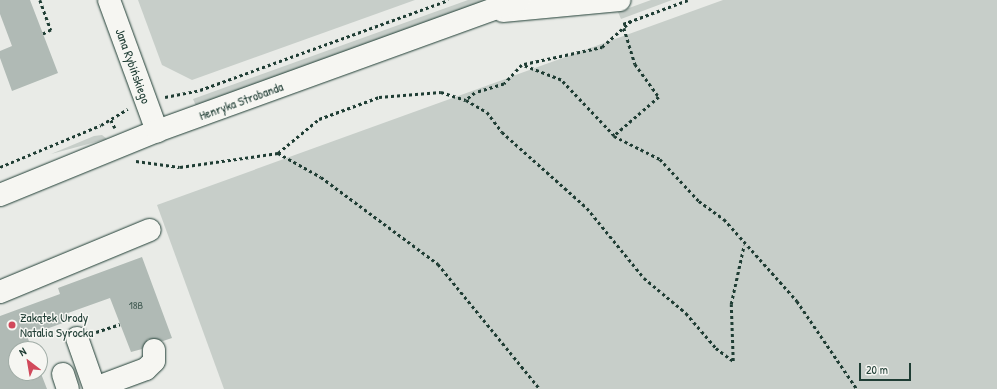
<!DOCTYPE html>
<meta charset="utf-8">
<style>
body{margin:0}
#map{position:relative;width:997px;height:389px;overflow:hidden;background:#e9ebe7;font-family:"Patrick Hand",sans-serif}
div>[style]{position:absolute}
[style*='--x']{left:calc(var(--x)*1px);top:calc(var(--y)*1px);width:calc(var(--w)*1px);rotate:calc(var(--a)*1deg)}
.green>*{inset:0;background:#c7cec9}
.building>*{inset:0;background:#b0bab5}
.path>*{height:2.5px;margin-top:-1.25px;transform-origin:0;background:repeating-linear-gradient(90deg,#1f3d34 0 3px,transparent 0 6px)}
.roads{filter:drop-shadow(0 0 1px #1f3d34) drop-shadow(0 0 1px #1f3d34)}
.minor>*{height:22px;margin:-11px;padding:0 11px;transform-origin:11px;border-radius:11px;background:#f6f6f2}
.dots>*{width:11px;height:11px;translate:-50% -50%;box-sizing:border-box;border:2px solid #f6f6f2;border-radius:50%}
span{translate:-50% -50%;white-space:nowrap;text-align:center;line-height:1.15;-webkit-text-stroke:3px #f6f6f2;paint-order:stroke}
.number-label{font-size:11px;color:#435c54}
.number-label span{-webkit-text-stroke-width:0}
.street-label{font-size:13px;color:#1f3d34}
.poi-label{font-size:13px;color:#1f3d34}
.left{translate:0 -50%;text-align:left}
.north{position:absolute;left:8px;top:341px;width:40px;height:40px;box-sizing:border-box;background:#f6f6f2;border:1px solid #a0aca6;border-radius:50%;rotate:329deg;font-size:11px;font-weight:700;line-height:16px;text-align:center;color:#1f3d34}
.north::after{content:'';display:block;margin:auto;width:14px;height:18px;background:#d1495b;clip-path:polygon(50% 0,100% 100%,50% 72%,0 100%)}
.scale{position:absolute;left:859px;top:363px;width:52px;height:18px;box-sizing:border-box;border:2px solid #1f3d34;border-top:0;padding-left:5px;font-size:12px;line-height:14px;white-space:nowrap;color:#1f3d34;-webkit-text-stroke:3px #f6f6f2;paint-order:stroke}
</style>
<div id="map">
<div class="green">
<i style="clip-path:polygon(138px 0,415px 0,192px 80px,162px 65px)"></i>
<i style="clip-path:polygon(468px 0,487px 0,196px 106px,193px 99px)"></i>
<i style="clip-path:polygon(651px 0,672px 0,621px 19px,618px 12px)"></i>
<i style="clip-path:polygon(723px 0,997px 0,997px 389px,224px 389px,157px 205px)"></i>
<i style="clip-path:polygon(102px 135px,107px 139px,51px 154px,94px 136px)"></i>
</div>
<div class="building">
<i style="clip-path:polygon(0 0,30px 0,58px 73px,12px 91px,0 58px,0 51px,12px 46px,0 14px)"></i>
<i style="clip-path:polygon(142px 257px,172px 338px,163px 341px,148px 339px,142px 349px,131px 352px,110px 298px,68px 313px,71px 320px,27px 336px,32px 349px,16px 349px,16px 373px,40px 371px,47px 389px,0 389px,0 316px,60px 294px,58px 288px)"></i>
</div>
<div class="path">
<i style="--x:40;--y:0;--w:32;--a:70"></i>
<i style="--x:51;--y:30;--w:9;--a:153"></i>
<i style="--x:623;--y:24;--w:69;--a:-20.3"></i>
<i style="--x:624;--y:28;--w:38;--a:73"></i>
<i style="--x:635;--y:64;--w:41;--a:54"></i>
<i style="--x:659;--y:97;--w:60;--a:139.1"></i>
<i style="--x:614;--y:136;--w:51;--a:26.6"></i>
<i style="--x:660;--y:159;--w:57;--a:47.1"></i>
<i style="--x:699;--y:201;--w:31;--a:36"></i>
<i style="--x:724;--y:219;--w:110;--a:48.3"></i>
<i style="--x:797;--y:301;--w:107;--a:55.7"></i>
<i style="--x:524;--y:64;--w:80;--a:-12.3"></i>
<i style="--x:602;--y:47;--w:40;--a:-42"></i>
<i style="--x:165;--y:97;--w:36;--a:-11"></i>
<i style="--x:200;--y:90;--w:264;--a:-19.9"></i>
<i style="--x:111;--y:120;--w:9;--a:63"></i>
<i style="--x:614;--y:136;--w:77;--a:-133.4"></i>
<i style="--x:561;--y:80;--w:42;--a:-159"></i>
<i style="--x:522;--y:65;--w:26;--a:133"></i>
<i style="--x:504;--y:84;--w:30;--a:163"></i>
<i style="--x:475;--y:93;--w:11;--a:142"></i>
<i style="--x:466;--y:100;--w:24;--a:30"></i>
<i style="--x:487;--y:112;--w:25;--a:53"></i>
<i style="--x:502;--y:132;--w:114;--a:41.8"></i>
<i style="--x:587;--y:208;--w:90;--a:50.8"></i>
<i style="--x:644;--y:278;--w:55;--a:39.8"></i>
<i style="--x:686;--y:313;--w:46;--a:49.4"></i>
<i style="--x:716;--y:348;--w:21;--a:37"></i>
<i style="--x:733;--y:361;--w:57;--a:-92"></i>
<i style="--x:731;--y:304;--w:60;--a:-77.6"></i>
<i style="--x:278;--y:153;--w:53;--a:-39.7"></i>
<i style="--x:319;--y:119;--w:64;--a:-20.1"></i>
<i style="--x:379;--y:97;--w:62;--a:-4.6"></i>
<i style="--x:441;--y:92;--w:26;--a:18"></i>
<i style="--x:136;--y:161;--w:44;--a:7.8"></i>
<i style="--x:180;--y:167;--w:99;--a:-8.1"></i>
<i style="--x:278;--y:153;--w:49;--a:29.2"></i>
<i style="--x:321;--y:177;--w:146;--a:36.6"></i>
<i style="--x:438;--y:264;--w:161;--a:50.8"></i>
<i style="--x:0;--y:167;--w:109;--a:-22.6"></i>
<i style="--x:101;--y:125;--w:31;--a:-31"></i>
<i style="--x:96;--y:332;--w:25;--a:-18"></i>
</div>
<div class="roads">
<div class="minor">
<i style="--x:109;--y:0;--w:140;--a:69.9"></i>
<i style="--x:503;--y:11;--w:117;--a:-5.4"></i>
<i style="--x:0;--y:195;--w:170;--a:-22.2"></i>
<i style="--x:157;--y:131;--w:385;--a:-19.9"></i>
<i style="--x:0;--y:292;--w:162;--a:-22.5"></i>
<i style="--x:77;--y:338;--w:54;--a:70.6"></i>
<i style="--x:63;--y:374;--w:16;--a:72"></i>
<i style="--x:95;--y:388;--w:54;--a:-20.4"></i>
<i style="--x:146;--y:369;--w:11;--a:-45"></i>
<i style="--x:154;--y:361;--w:11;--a:-90"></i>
</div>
</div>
<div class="dots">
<i style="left:12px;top:325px;background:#d1495b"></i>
</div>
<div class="number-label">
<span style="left:136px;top:305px">18B</span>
</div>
<div class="street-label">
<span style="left:133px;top:66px;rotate:70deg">Jana Rybińskiego</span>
<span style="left:241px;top:101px;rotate:-20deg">Henryka Strobanda</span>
</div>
<div class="poi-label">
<span class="left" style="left:20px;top:325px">Zakątek Urody<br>Natalia Syrocka</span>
</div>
<div class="north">N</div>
<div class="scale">20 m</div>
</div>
